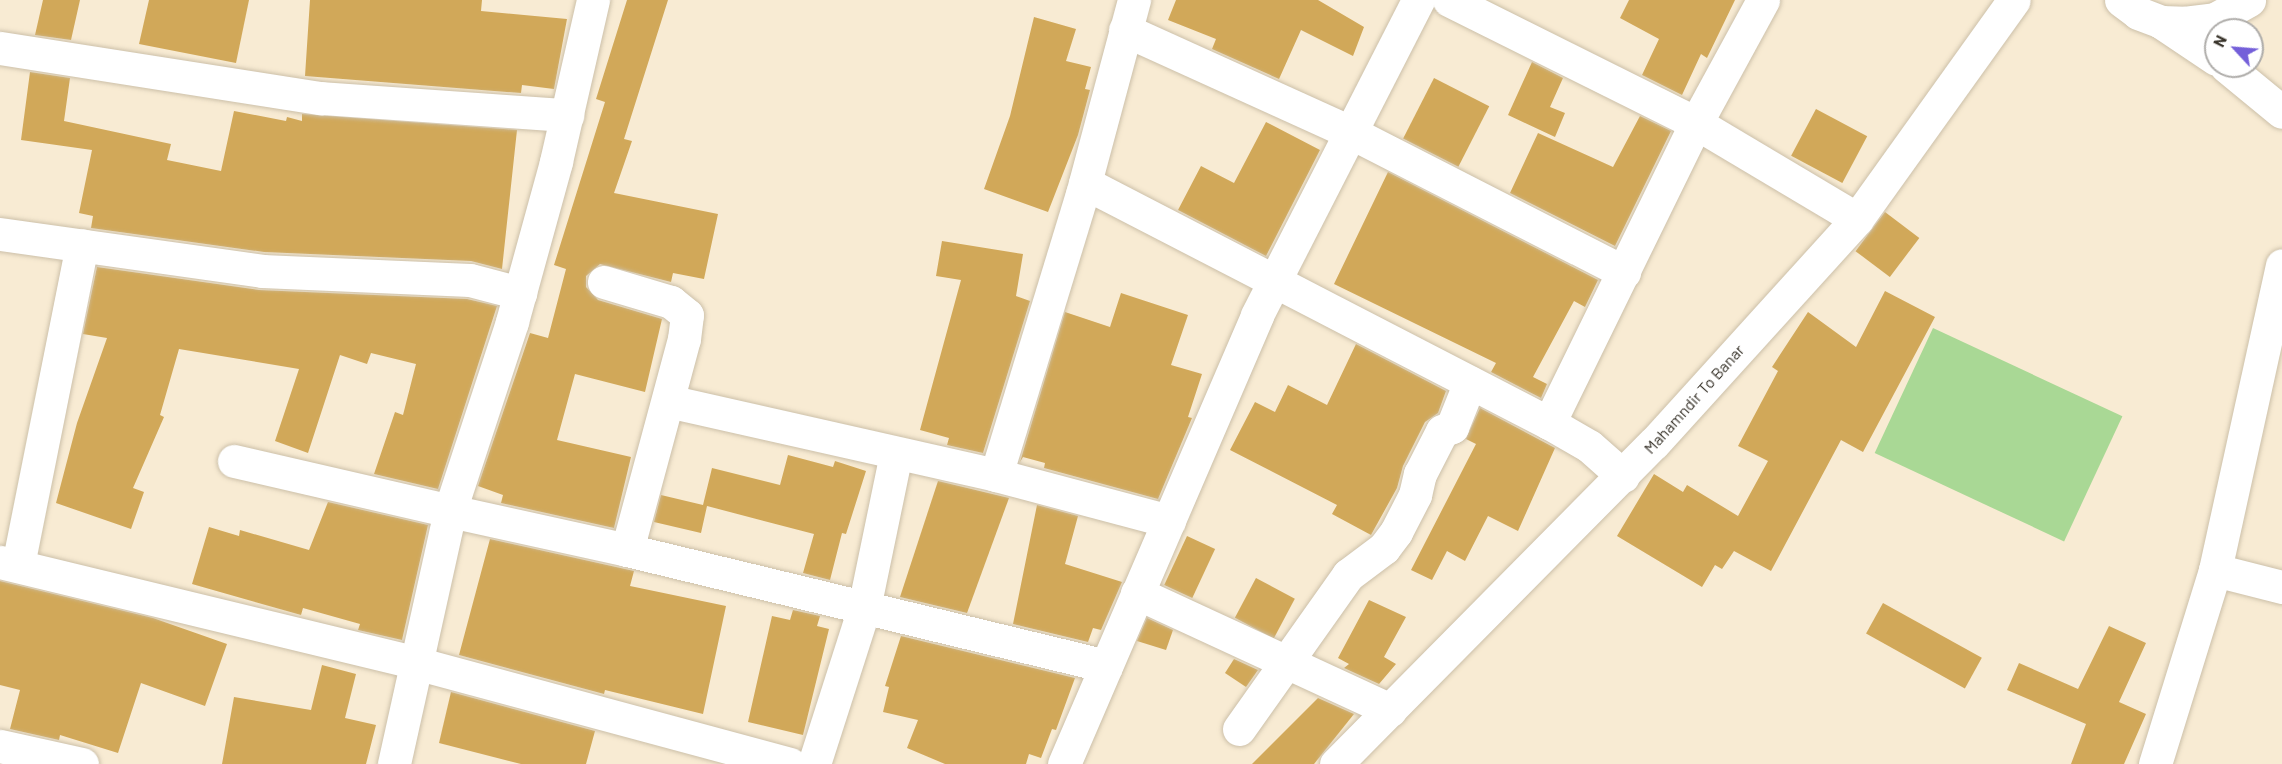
<!DOCTYPE html>
<style>
body{margin:0}
#map{position:relative;width:2282px;height:764px;overflow:hidden;background:#f8ebd3;font-family:Barlow,sans-serif}
div>[style]{position:absolute}
[style*='--x']{left:calc(var(--x)*1px);top:calc(var(--y)*1px);width:calc(var(--w)*1px);rotate:calc(var(--a)*1deg)}
.green>*{inset:0;background:#a9d895;transform-origin:0 0}
.building>*{inset:0;background:#d1a859;transform-origin:0 0}
.roads{filter:drop-shadow(0 0 2px #ccc0a9) drop-shadow(0 0 2px #ccc0a9)}
.minor>*{height:33px;margin:-16.5px;padding:0 16.5px;transform-origin:16.5px;border-radius:16.5px;background:#fff}
span{translate:-50% -50%;white-space:nowrap;text-align:center;line-height:1.15;-webkit-text-stroke:4.5px #fff;paint-order:stroke}
.street-label{font-size:16px;color:#38332a}
.north{position:absolute;left:2204px;top:18px;width:60px;height:60px;box-sizing:border-box;background:#fff;border:2px solid #afadaa;border-radius:50%;rotate:296deg;font-size:16px;font-weight:700;line-height:24px;text-align:center;color:#38332a}
.north::after{content:'';display:block;margin:auto;width:21px;height:27px;background:#745fd9;clip-path:polygon(50% 0,100% 100%,50% 72%,0 100%)}
</style>
<div id="map">
<div class="green">
<i style="left:1933px;top:328px;width:209px;height:138px;rotate:25deg"></i>
</div>
<div class="building">
<i style="clip-path:polygon(43px 0,80px 0,71px 40px,35px 35px)"></i>
<i style="clip-path:polygon(149px 0,249px 0,236px 63px,139px 44px)"></i>
<i style="clip-path:polygon(310px 0,482px 0,481px 11px,567px 19px,554px 89px,522px 85px,521px 93px,305px 76px)"></i>
<i style="clip-path:polygon(627px 0,668px 0,624px 139px,632px 141px,614px 193px,718px 214px,704px 279px,673px 273px,671px 282px,600px 264px,586px 276px,586px 287px,598px 300px,662px 319px,645px 392px,575px 374px,557px 440px,631px 457px,614px 528px,501px 503px,503px 495px,478px 486px,530px 333px,548px 338px,566px 269px,554px 265px,605px 102px,596px 99px)"></i>
<i style="clip-path:polygon(1176px 0,1318px 0,1364px 27px,1353px 56px,1301px 30px,1279px 79px,1212px 49px,1216px 39px,1168px 20px)"></i>
<i style="clip-path:polygon(1629px 0,1735px 0,1707px 58px,1701px 54px,1682px 95px,1642px 75px,1659px 39px,1620px 18px)"></i>
<i style="clip-path:polygon(1034px 17px,1076px 29px,1066px 61px,1091px 67px,1085px 89px,1090px 90px,1078px 135px,1048px 212px,984px 189px,1010px 116px)"></i>
<i style="clip-path:polygon(1532px 62px,1563px 78px,1550px 107px,1565px 113px,1555px 137px,1508px 115px)"></i>
<i style="clip-path:polygon(30px 72px,70px 78px,64px 121px,171px 144px,167px 160px,221px 171px,234px 111px,286px 121px,287px 117px,302px 121px,302px 114px,517px 130px,502px 269px,471px 261px,264px 252px,91px 228px,93px 216px,79px 213px,92px 150px,21px 140px)"></i>
<i style="left:1434px;top:78px;width:62px;height:68px;rotate:27deg"></i>
<i style="left:1816px;top:109px;width:58px;height:53px;rotate:28deg"></i>
<i style="clip-path:polygon(1640px 116px,1671px 131px,1615px 246px,1510px 193px,1538px 133px,1613px 167px)"></i>
<i style="clip-path:polygon(1266px 122px,1320px 150px,1266px 256px,1178px 210px,1201px 166px,1234px 183px)"></i>
<i style="clip-path:polygon(1388px 172px,1598px 280px,1585px 307px,1574px 301px,1533px 377px,1547px 384px,1541px 398px,1491px 372px,1496px 363px,1334px 284px)"></i>
<i style="left:1885px;top:212px;width:43px;height:49px;rotate:37deg"></i>
<i style="clip-path:polygon(942px 241px,1023px 254px,1016px 296px,1030px 301px,983px 453px,947px 445px,949px 438px,920px 430px,961px 280px,936px 276px)"></i>
<i style="clip-path:polygon(97px 267px,259px 290px,467px 299px,497px 306px,438px 489px,374px 474px,395px 412px,403px 415px,416px 364px,371px 353px,367px 364px,340px 355px,308px 453px,275px 441px,299px 369px,179px 349px,160px 415px,164px 417px,133px 488px,144px 492px,131px 529px,56px 503px,77px 423px,107px 338px,83px 334px)"></i>
<i style="clip-path:polygon(1885px 291px,1935px 317px,1863px 452px,1841px 440px,1771px 571px,1734px 551px,1722px 569px,1715px 565px,1702px 587px,1617px 536px,1654px 474px,1683px 492px,1687px 485px,1738px 516px,1768px 461px,1738px 446px,1778px 371px,1772px 367px,1808px 312px,1856px 347px)"></i>
<i style="clip-path:polygon(1121px 293px,1188px 315px,1171px 365px,1202px 374px,1188px 417px,1192px 418px,1158px 499px,1044px 468px,1045px 463px,1023px 457px,1020px 462px,1065px 312px,1110px 327px)"></i>
<i style="clip-path:polygon(1356px 344px,1446px 391px,1438px 413px,1425px 422px,1403px 466px,1397px 488px,1371px 535px,1332px 514px,1337px 505px,1230px 450px,1255px 402px,1275px 412px,1288px 385px,1327px 405px)"></i>
<i style="clip-path:polygon(1480px 408px,1555px 448px,1518px 531px,1488px 516px,1465px 561px,1447px 551px,1432px 580px,1411px 570px,1476px 444px,1466px 439px)"></i>
<i style="clip-path:polygon(788px 455px,833px 467px,835px 461px,866px 471px,846px 534px,842px 533px,830px 580px,803px 573px,814px 534px,707px 506px,701px 533px,654px 522px,661px 495px,703px 505px,712px 468px,780px 485px)"></i>
<i style="clip-path:polygon(938px 481px,1009px 498px,967px 613px,900px 597px)"></i>
<i style="clip-path:polygon(328px 502px,428px 525px,402px 640px,358px 630px,360px 624px,303px 608px,301px 615px,192px 584px,209px 527px,239px 536px,240px 530px,309px 550px)"></i>
<i style="clip-path:polygon(1037px 505px,1078px 516px,1065px 564px,1122px 582px,1101px 630px,1093px 628px,1088px 642px,1013px 624px)"></i>
<i style="left:1187px;top:536px;width:31px;height:54px;rotate:25deg"></i>
<i style="clip-path:polygon(490px 539px,634px 571px,630px 586px,726px 606px,703px 714px,605px 690px,604px 694px,459px 655px)"></i>
<i style="left:1256px;top:578px;width:44px;height:45px;rotate:28deg"></i>
<i style="clip-path:polygon(0 581px,153px 618px,227px 644px,205px 706px,141px 683px,118px 753px,60px 735px,59px 740px,10px 729px,20px 690px,0 685px)"></i>
<i style="clip-path:polygon(1369px 600px,1406px 617px,1384px 657px,1396px 664px,1379px 684px,1344px 668px,1349px 664px,1338px 658px)"></i>
<i style="left:1883px;top:603px;width:113px;height:35px;rotate:29deg"></i>
<i style="clip-path:polygon(793px 610px,820px 616px,817px 626px,829px 629px,803px 735px,748px 722px,772px 616px,790px 620px)"></i>
<i style="clip-path:polygon(1147px 618px,1173px 630px,1166px 650px,1137px 641px)"></i>
<i style="clip-path:polygon(2109px 626px,2146px 643px,2119px 702px,2146px 714px,2124px 764px,2071px 764px,2086px 724px,2007px 690px,2019px 663px,2078px 689px)"></i>
<i style="clip-path:polygon(901px 636px,1075px 678px,1056px 730px,1052px 729px,1041px 758px,1029px 754px,1026px 764px,945px 764px,907px 748px,918px 720px,883px 712px,889px 687px,885px 686px)"></i>
<i style="clip-path:polygon(1234px 659px,1258px 670px,1246px 687px,1225px 673px)"></i>
<i style="clip-path:polygon(322px 665px,356px 674px,345px 718px,376px 725px,366px 764px,222px 764px,234px 697px,311px 710px)"></i>
<i style="clip-path:polygon(451px 692px,595px 731px,586px 764px,521px 764px,439px 743px)"></i>
<i style="clip-path:polygon(1318px 698px,1354px 714px,1314px 764px,1252px 764px)"></i>
</div>
<div class="roads">
<div class="minor">
<i style="--x:593;--y:0;--w:166;--a:102.9"></i>
<i style="--x:556;--y:162;--w:166;--a:105.4"></i>
<i style="--x:512;--y:322;--w:199;--a:108.2"></i>
<i style="--x:450;--y:511;--w:181;--a:12.4"></i>
<i style="--x:627;--y:550;--w:219;--a:-74.9"></i>
<i style="--x:684;--y:339;--w:24;--a:-83"></i>
<i style="--x:687;--y:315;--w:21;--a:-141"></i>
<i style="--x:671;--y:302;--w:70;--a:-163.4"></i>
<i style="--x:1449;--y:0;--w:276;--a:26.5"></i>
<i style="--x:1696;--y:123;--w:187;--a:30.8"></i>
<i style="--x:2121;--y:0;--w:21;--a:37"></i>
<i style="--x:2138;--y:13;--w:25;--a:21"></i>
<i style="--x:2161;--y:22;--w:23;--a:2"></i>
<i style="--x:2184;--y:23;--w:31;--a:-7"></i>
<i style="--x:2215;--y:19;--w:39;--a:-29"></i>
<i style="--x:2161;--y:22;--w:66;--a:33.9"></i>
<i style="--x:1125;--y:30;--w:247;--a:24.4"></i>
<i style="--x:1350;--y:132;--w:308;--a:27.1"></i>
<i style="--x:0;--y:48;--w:325;--a:8.9"></i>
<i style="--x:321;--y:98;--w:247;--a:4"></i>
<i style="--x:2226;--y:66;--w:72;--a:39.4"></i>
<i style="--x:1085;--y:183;--w:522;--a:27.35"></i>
<i style="--x:0;--y:234;--w:265;--a:8"></i>
<i style="--x:262;--y:271;--w:208;--a:2.5"></i>
<i style="--x:470;--y:280;--w:52;--a:14.6"></i>
<i style="--x:668;--y:401;--w:336;--a:12.7"></i>
<i style="--x:996;--y:475;--w:294;--a:-73"></i>
<i style="--x:1082;--y:194;--w:201;--a:-75"></i>
<i style="--x:234;--y:461;--w:222;--a:13"></i>
<i style="--x:450;--y:511;--w:259;--a:102.5"></i>
<i style="--x:996;--y:475;--w:179;--a:14.9"></i>
<i style="--x:1623;--y:476;--w:45;--a:-138.6"></i>
<i style="--x:1589;--y:446;--w:46;--a:-150.1"></i>
<i style="--x:1549;--y:423;--w:334;--a:-63.9"></i>
<i style="--x:1696;--y:123;--w:140;--a:-61.4"></i>
<i style="--x:627;--y:550;--w:493;--a:13.6"></i>
<i style="--x:0;--y:562;--w:428;--a:13.6"></i>
<i style="--x:416;--y:663;--w:387;--a:15.1"></i>
<i style="--x:18;--y:565;--w:326;--a:-78.7"></i>
<i style="--x:2215;--y:570;--w:69;--a:14.2"></i>
<i style="--x:1137;--y:593;--w:279;--a:24.8"></i>
<i style="--x:1239;--y:729;--w:189;--a:-54.7"></i>
<i style="--x:1348;--y:575;--w:45;--a:-36.9"></i>
<i style="--x:1384;--y:548;--w:20;--a:-53"></i>
<i style="--x:1396;--y:532;--w:42;--a:-62.8"></i>
<i style="--x:1415;--y:495;--w:22;--a:-77"></i>
<i style="--x:1420;--y:474;--w:48;--a:-62.9"></i>
<i style="--x:1442;--y:431;--w:11;--a:-22"></i>
<i style="--x:1452;--y:427;--w:48;--a:-68.2"></i>
<i style="--x:0;--y:746;--w:84;--a:12.4"></i>
<i style="--x:814;--y:764;--w:164;--a:-72.2"></i>
<i style="--x:864;--y:608;--w:157;--a:-78.3"></i>
<i style="--x:1064;--y:764;--w:489;--a:-66.7"></i>
<i style="--x:1257;--y:315;--w:354;--a:-62.9"></i>
<i style="--x:1336;--y:764;--w:452;--a:-45.3"></i>
<i style="--x:1654;--y:443;--w:302;--a:-47.8"></i>
<i style="--x:1857;--y:219;--w:269;--a:-54.4"></i>
<i style="--x:2155;--y:764;--w:203;--a:-72.8"></i>
<i style="--x:2215;--y:570;--w:312;--a:-77.6"></i>
</div>
</div>
<div class="street-label">
<span style="left:1694px;top:399px;rotate:-48deg">Mahamndir To Banar</span>
</div>
<div class="north">N</div>
</div>
